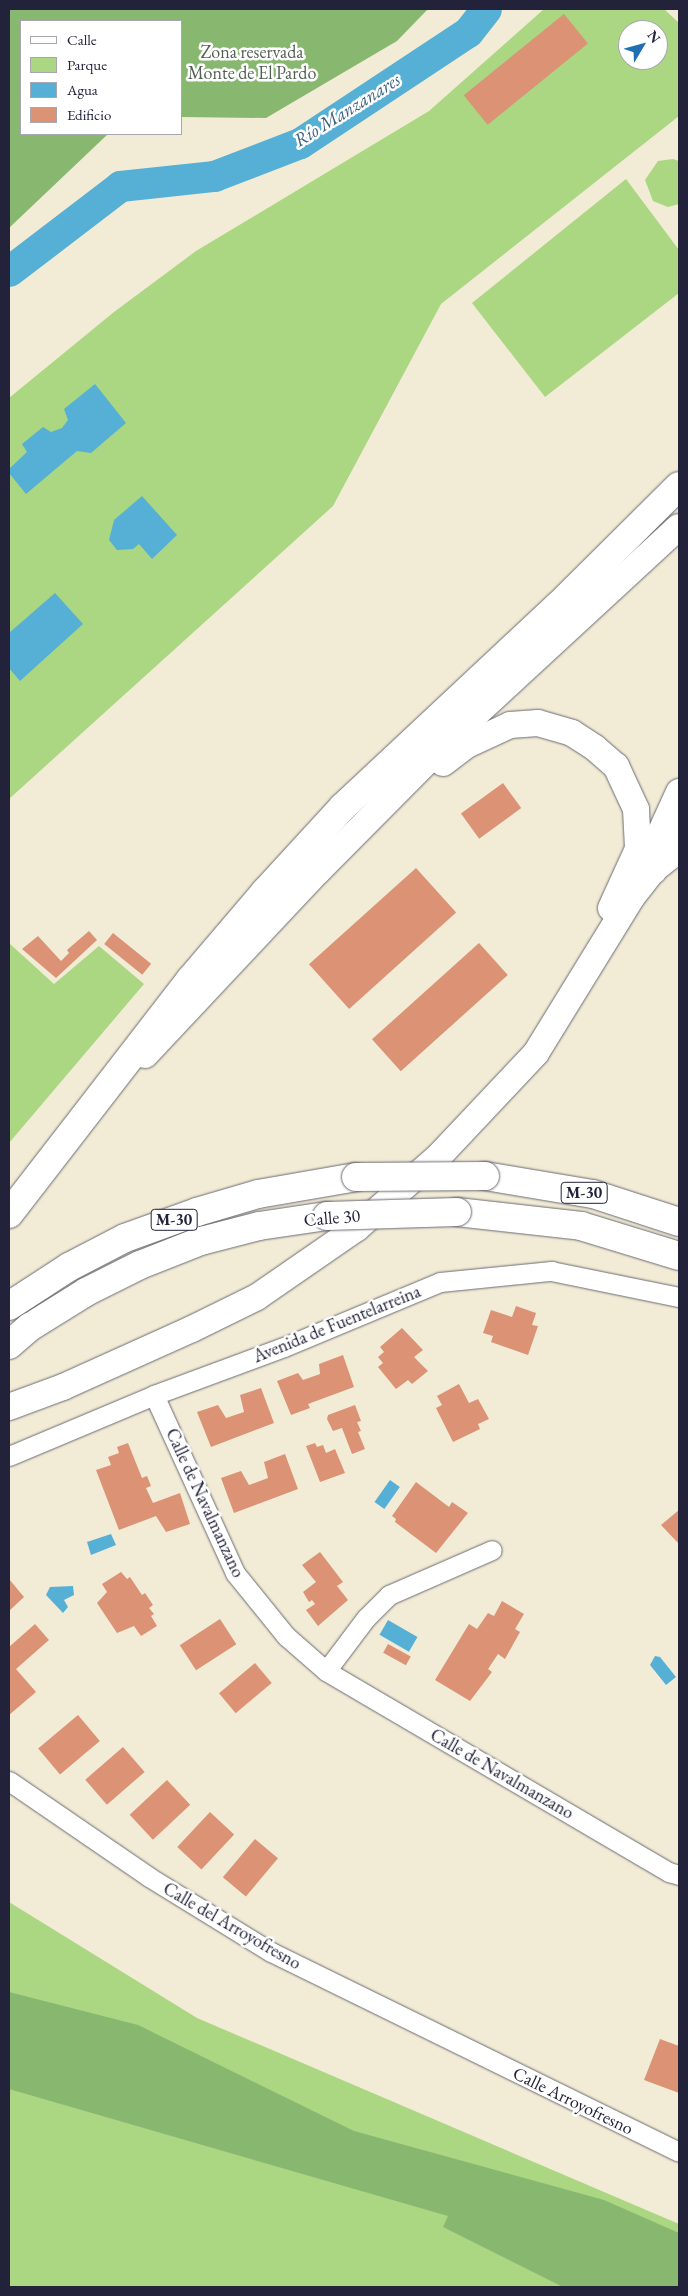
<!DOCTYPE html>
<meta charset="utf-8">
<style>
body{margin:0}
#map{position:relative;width:688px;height:2296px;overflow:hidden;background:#f2ecd6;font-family:"EB Garamond",serif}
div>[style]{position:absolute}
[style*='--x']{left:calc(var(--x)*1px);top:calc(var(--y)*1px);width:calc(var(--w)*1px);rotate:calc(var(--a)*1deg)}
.green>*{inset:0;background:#abd682}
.forest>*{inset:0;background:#88b770}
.water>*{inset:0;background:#56afd4;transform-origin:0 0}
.river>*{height:31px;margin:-15.5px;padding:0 15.5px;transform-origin:15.5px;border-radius:15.5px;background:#56afd4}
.building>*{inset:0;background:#db9275;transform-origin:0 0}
.roads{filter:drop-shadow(0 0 1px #6b6971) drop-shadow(0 0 1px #6b6971)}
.street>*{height:19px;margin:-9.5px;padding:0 9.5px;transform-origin:9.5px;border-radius:9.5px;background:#fff}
.secondary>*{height:26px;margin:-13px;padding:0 13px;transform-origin:13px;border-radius:13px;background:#fff}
.highway>*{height:28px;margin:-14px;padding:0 14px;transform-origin:14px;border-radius:14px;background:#fff}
.bridges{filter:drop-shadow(0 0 1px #6b6971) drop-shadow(0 0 1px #6b6971)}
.highway-bridge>*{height:28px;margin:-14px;padding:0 14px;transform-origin:14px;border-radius:14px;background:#fff}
span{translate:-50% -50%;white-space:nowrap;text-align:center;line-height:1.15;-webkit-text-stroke:5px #fff;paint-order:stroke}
.shield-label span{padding:1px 4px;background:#fff;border:1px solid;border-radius:4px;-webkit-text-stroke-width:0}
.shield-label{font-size:16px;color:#22223b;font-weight:700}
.park-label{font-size:18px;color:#526154}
.street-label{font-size:18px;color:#22223b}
.water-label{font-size:19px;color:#396180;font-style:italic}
.frame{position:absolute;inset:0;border:10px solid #22223b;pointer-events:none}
.legend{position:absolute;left:20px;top:20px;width:162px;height:115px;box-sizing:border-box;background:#fff;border:1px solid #a7a7b1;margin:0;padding:6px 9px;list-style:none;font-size:15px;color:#22223b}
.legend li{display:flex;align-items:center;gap:10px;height:25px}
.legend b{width:25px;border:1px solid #a7a7b1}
.north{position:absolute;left:618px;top:20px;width:50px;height:50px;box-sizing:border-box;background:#fff;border:1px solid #a7a7b1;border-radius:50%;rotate:53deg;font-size:14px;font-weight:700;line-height:20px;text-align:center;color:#22223b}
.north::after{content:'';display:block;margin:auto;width:18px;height:22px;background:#1f6fb2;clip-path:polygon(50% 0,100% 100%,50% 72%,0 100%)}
</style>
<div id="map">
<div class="green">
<i style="clip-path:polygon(evenodd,544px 9px,664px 9px,679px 23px,679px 116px,441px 304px,333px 506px,9px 799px,9px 398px,114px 312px,196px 251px,429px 111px,544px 9px,628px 30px,658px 30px,658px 60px,628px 60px,628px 30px)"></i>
<i style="clip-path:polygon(673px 159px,679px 161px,679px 204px,668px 207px,653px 201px,645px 180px,658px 161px)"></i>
<i style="clip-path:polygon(626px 179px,679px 250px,679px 293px,545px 397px,472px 303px)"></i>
<i style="clip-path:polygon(9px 943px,54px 984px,99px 946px,144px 984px,9px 1143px)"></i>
<i style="clip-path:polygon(9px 1902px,197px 2018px,679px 2224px,679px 2287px,9px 2287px)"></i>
</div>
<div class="forest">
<i style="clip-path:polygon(9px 9px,428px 9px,397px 41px,266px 118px,181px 117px,181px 21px,21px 21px,21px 134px,108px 134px,9px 228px)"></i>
<i style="clip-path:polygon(9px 1992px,138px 2025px,354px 2131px,604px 2200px,679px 2233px,679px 2287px,563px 2287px,443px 2227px,448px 2216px,9px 2089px)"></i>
</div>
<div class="water">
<i style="clip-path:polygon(95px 384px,126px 423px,91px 453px,77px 451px,26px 494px,9px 473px,9px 469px,27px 452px,22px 444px,43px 427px,51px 432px,62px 428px,68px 420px,64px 409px)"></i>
<i style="clip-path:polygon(142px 496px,177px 535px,152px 559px,139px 544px,133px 549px,117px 550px,109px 540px,114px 520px)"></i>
<i style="clip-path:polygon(55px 593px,83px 624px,20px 681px,9px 668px,9px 633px)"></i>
<i style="left:390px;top:1480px;width:12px;height:27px;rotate:35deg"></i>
<i style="clip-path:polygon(111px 1534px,116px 1545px,91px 1555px,87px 1542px)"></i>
<i style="clip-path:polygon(73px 1586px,74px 1595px,64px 1600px,68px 1607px,63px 1613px,46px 1595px,50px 1587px)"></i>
<i style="left:388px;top:1620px;width:34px;height:17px;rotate:30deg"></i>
<i style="clip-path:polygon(655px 1656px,660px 1657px,676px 1677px,666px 1685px,650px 1665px)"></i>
</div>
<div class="river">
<i style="--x:9;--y:271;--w:140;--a:-37.4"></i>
<i style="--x:120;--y:186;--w:95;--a:-6.1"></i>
<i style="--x:214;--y:176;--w:92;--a:-21"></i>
<i style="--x:300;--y:143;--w:201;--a:-33.5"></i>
<i style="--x:468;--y:32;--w:29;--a:-52"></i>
</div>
<div class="building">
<i style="left:564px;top:14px;width:38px;height:129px;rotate:51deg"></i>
<i style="left:503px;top:783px;width:31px;height:52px;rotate:54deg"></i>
<i style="left:416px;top:868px;width:60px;height:144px;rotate:48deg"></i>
<i style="clip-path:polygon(89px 931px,97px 940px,56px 978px,22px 949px,38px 936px,61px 961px,69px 953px,67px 950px)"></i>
<i style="left:113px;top:933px;width:49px;height:14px;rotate:39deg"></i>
<i style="left:479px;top:943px;width:43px;height:144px;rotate:48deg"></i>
<i style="clip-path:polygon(516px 1306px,536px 1313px,532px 1325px,538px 1326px,528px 1355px,491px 1342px,493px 1336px,483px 1333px,491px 1310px,512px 1317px)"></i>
<i style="clip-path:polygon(402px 1328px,423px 1350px,414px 1357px,428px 1371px,412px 1384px,408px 1380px,396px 1389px,378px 1367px,383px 1363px,378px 1357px,384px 1352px,380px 1347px)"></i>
<i style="clip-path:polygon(343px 1355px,354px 1387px,308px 1404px,310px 1408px,291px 1415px,277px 1381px,298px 1373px,303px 1380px,320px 1374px,319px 1364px)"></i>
<i style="clip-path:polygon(459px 1384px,469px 1403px,478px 1399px,489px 1419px,478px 1424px,480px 1429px,453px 1442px,436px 1408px,442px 1405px,437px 1396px)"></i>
<i style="clip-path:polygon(261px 1388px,274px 1423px,211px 1447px,197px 1412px,218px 1405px,226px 1418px,244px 1412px,240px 1395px)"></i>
<i style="clip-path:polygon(355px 1405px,361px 1421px,357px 1422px,361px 1431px,358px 1432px,365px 1449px,352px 1454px,342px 1428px,333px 1431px,327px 1419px,328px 1415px)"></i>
<i style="clip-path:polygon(128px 1443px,142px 1478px,147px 1476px,151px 1486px,146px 1488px,153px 1503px,180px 1493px,190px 1524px,166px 1532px,156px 1516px,119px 1530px,96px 1470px,111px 1465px,108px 1457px,119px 1453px,117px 1447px)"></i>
<i style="clip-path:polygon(315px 1443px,317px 1447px,323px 1445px,326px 1453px,335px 1449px,345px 1473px,320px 1482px,306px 1446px)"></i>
<i style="clip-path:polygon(285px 1454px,298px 1489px,234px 1513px,221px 1478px,241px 1471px,249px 1485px,268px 1478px,264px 1462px)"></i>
<i style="clip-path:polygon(416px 1482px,449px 1507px,452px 1502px,468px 1513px,436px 1553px,395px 1522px,396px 1519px,392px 1516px)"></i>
<i style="clip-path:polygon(679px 1510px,679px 1544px,661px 1525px)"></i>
<i style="clip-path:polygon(320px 1552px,343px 1582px,337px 1586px,348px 1600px,318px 1626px,306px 1610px,315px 1604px,312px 1600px,309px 1602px,303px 1592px,316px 1582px,302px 1565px)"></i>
<i style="clip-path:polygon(121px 1572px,127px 1579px,130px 1577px,142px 1595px,145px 1593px,153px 1605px,149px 1608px,154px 1614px,151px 1616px,157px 1626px,141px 1636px,134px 1626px,117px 1633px,97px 1603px,107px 1592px,102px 1584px)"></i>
<i style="clip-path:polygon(9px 1579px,24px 1597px,9px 1611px)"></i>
<i style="clip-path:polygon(502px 1601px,524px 1614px,515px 1629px,520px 1632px,505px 1659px,498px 1654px,488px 1669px,492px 1672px,470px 1701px,435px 1680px,469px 1624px,477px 1629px,488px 1613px,494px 1616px)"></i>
<i style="left:220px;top:1619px;width:30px;height:48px;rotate:57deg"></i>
<i style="clip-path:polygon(35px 1624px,49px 1640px,16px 1669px,36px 1692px,9px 1715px,9px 1647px)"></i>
<i style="left:388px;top:1644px;width:26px;height:10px;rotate:29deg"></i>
<i style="left:255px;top:1663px;width:26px;height:47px;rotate:50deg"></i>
<i style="left:78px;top:1715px;width:34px;height:52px;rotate:50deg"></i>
<i style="left:123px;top:1747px;width:33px;height:50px;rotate:49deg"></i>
<i style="left:167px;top:1780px;width:34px;height:51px;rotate:47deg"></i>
<i style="left:210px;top:1812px;width:33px;height:48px;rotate:43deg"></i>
<i style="left:255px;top:1839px;width:30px;height:50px;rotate:40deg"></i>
<i style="clip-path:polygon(660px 2039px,679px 2046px,679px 2093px,644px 2080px)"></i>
</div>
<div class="roads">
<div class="street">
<i style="--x:154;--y:1395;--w:196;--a:65.5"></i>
<i style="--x:235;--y:1573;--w:81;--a:51"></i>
<i style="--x:286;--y:1636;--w:53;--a:41.2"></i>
<i style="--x:326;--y:1671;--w:398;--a:30.4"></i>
<i style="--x:669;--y:1872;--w:10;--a:17"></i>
<i style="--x:9;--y:1456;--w:157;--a:-22.8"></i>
<i style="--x:154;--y:1395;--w:139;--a:-20.3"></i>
<i style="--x:284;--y:1347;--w:169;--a:-22.6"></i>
<i style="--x:440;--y:1282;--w:112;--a:-5.7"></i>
<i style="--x:551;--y:1271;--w:131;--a:11.5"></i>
<i style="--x:326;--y:1671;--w:66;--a:-53"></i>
<i style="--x:366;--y:1618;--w:33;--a:-45"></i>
<i style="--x:389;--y:1595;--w:112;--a:-23.6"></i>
<i style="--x:9;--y:1781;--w:170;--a:34.4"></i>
<i style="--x:149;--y:1877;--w:143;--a:31.6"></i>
<i style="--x:271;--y:1952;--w:454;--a:26.1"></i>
</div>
<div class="secondary">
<i style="--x:443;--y:763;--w:30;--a:-37"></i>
<i style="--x:467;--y:745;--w:47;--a:-24.9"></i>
<i style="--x:510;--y:725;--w:28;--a:-4"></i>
<i style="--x:538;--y:723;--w:35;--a:16"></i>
<i style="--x:572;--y:733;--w:27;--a:33"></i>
<i style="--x:595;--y:748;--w:28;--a:41"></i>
<i style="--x:616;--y:766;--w:47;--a:65.1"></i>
<i style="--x:636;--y:809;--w:40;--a:87.1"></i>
<i style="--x:638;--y:849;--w:65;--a:114.6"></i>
<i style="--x:643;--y:871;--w:87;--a:-65.5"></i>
<i style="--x:145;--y:1055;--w:253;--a:-46.8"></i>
<i style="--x:318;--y:871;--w:187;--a:-45.2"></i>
<i style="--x:450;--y:738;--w:311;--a:-42.7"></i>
<i style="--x:9;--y:1407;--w:58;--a:-20.3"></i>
<i style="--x:63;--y:1387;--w:141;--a:-24.2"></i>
<i style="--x:192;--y:1329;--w:72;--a:-26.2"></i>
<i style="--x:257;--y:1297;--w:121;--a:-34.6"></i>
<i style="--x:357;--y:1228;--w:111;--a:-41.3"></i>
<i style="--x:440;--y:1155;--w:140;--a:-46.7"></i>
<i style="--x:536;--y:1053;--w:183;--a:-58.4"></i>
<i style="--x:632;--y:897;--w:34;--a:-52"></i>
<i style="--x:653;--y:870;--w:23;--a:-38"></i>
</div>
<div class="highway">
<i style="--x:653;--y:870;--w:51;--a:-59.4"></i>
<i style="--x:485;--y:1176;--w:109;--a:9.5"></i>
<i style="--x:593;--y:1194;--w:90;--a:18"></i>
<i style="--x:457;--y:1212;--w:125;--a:6.4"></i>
<i style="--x:581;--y:1226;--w:102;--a:17"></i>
<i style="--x:9;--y:1214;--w:296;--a:-52.3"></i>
<i style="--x:190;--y:980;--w:116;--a:-49.6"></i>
<i style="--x:265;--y:892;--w:115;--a:-47.5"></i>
<i style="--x:343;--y:807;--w:294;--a:-43.1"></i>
<i style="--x:558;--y:606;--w:170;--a:-44.8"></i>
<i style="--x:9;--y:1306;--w:72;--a:-33"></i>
<i style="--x:69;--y:1267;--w:63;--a:-27.4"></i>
<i style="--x:125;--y:1238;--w:77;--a:-19.9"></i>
<i style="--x:197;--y:1212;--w:64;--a:-16.4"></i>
<i style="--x:258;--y:1194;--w:99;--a:-9.8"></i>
<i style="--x:9;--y:1345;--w:28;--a:-41"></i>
<i style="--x:30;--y:1327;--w:66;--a:-32"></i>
<i style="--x:86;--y:1292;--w:60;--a:-26.6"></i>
<i style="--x:140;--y:1265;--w:66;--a:-21.5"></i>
<i style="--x:201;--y:1241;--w:60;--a:-14.5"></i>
<i style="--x:259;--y:1226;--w:69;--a:-8.4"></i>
</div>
</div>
<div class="bridges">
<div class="highway-bridge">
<i style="--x:356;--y:1177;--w:129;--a:-0.4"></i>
<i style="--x:327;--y:1216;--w:130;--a:-1.8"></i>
</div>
</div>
<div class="shield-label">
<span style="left:584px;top:1193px">M-30</span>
<span style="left:174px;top:1220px">M-30</span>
</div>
<div class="park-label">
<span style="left:252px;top:63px">Zona reservada<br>Monte de El Pardo</span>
</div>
<div class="street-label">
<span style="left:332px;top:1218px;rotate:-5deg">Calle 30</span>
<span style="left:337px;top:1324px;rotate:-22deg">Avenida de Fuentelarreina</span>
<span style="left:205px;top:1503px;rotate:65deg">Calle de Navalmanzano</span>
<span style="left:502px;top:1774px;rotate:30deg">Calle de Navalmanzano</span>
<span style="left:232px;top:1926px;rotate:30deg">Calle del Arroyofresno</span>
<span style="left:573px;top:2101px;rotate:26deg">Calle Arroyofresno</span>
</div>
<div class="water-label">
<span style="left:347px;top:110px;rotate:-32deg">Río Manzanares</span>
</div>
<div class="frame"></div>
<ul class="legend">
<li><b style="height:6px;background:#fff"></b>Calle</li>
<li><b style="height:14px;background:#abd682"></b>Parque</li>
<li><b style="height:14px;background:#56afd4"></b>Agua</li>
<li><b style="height:14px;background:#db9275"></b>Edificio</li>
</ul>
<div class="north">N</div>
</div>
